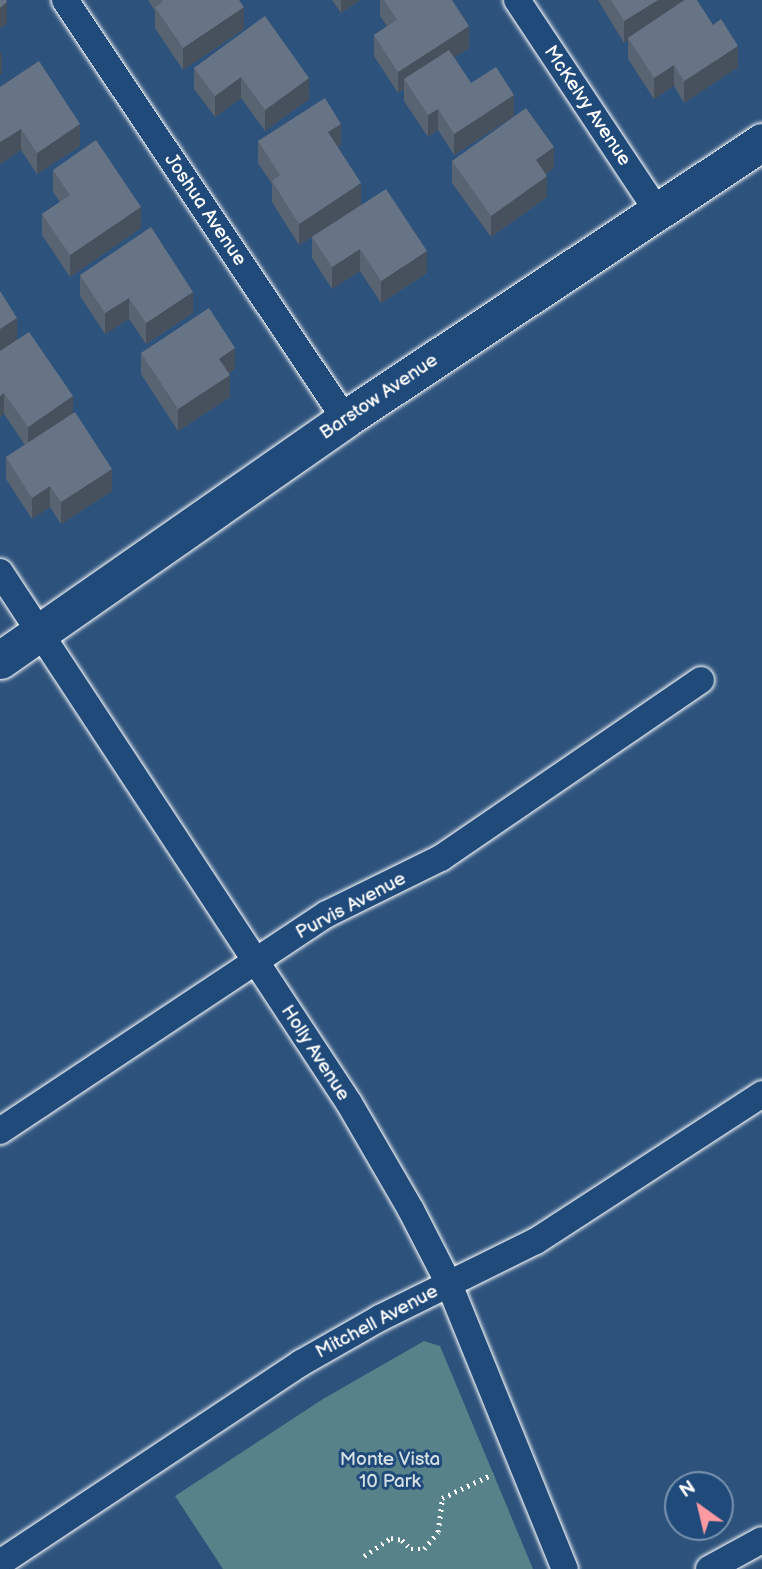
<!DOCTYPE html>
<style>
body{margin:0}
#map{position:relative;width:762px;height:1569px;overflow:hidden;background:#2d527c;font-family:"Balsamiq Sans",sans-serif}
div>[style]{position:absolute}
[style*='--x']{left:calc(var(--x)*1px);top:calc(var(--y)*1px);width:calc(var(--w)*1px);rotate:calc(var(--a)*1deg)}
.green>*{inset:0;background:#588289}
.path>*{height:4.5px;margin-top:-2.25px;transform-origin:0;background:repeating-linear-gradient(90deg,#fff 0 2px,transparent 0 7px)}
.roads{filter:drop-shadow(0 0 2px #fff) drop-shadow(0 0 2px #fff)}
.street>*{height:26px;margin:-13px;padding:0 13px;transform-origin:13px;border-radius:13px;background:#1f4a7a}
.secondary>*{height:37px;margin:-18.5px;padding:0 18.5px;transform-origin:18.5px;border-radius:18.5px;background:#1f4a7a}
.wall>*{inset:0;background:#586472}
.shaded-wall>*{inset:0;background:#47515d;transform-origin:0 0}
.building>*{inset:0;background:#667485}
span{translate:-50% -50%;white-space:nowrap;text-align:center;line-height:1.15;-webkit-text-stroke:6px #1f4a7a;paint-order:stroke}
.street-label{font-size:19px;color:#fff}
.park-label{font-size:19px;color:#d5e0e2}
.north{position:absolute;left:664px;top:1471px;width:70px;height:70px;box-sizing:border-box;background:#1f4a7a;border:2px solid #7992af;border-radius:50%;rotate:326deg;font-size:19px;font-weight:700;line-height:28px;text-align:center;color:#fff}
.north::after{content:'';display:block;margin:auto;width:24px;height:32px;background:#ff9aa2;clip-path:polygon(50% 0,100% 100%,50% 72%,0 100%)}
</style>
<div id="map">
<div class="green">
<i style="clip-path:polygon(424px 1341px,440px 1346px,533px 1569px,223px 1569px,175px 1496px,323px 1399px)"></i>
</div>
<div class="path">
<i style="--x:364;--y:1556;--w:32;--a:-34"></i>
<i style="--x:391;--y:1538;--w:11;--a:10"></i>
<i style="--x:402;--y:1540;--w:13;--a:45"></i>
<i style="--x:411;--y:1549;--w:13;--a:0"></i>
<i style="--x:424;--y:1549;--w:22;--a:-51"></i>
<i style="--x:438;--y:1532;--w:34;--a:-83"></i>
<i style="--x:442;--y:1498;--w:56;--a:-25.2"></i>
</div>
<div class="roads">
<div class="street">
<i style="--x:65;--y:0;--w:504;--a:56.25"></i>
<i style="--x:517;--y:0;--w:253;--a:56.4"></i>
<i style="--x:0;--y:572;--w:635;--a:56.69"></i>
<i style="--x:349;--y:1103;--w:124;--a:59.9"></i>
<i style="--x:411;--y:1210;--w:83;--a:62.8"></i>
<i style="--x:449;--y:1284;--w:308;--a:67.9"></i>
<i style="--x:0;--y:1131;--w:392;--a:-33.6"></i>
<i style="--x:327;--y:914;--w:127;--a:-26.2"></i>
<i style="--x:441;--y:858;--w:315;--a:-34.4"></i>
<i style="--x:0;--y:1563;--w:361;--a:-33.6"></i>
<i style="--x:301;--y:1363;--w:91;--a:-29.7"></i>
<i style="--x:380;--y:1318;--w:174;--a:-26.3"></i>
<i style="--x:536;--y:1241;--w:270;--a:-33"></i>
<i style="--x:709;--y:1569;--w:60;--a:-28.7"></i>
</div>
<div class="secondary">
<i style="--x:0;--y:660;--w:421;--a:-34.9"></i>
<i style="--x:345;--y:419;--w:501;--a:-33.59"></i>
</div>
</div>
<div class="wall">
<i style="clip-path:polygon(148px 0,239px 0,244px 29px,183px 70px,155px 28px,155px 11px)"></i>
<i style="clip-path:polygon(332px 0,360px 0,341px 13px)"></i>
<i style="clip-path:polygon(380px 0,452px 0,469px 48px,454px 57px,471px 83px,514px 116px,454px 155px,438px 130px,428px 137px,404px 101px,404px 89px,398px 93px,374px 56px,374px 35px,387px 26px,380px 16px)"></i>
<i style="clip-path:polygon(598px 0,684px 0,738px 67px,684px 103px,674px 86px,654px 99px,628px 59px,628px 40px,624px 43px)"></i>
<i style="clip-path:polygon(265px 16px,309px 99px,265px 131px,241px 98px,215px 117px,194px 89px,194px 68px)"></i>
<i style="clip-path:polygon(0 87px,80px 146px,37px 174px,21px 150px,0 164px)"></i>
<i style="clip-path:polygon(258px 141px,341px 145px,338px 147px,361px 205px,427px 273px,381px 303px,360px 271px,332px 289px,312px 258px,312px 237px,299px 245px,272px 202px,272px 184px,258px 163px)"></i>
<i style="clip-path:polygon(452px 161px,554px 168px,546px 174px,547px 197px,491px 237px,452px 183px)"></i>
<i style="clip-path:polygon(53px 170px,141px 228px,70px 277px,42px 235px,42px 214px,60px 202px,53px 192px)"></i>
<i style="clip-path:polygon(80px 275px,193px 313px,146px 344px,129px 319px,105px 334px,80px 296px)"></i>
<i style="clip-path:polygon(17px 339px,73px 414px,112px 491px,61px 524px,50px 507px,32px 519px,6px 479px,6px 457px,25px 445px,4px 414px,0 417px,0 351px)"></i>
<i style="clip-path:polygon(141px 353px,235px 369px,229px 373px,230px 397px,178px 431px,141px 374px)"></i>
</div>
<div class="shaded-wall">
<i style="clip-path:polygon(341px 0,360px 0,341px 13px)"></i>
<i style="clip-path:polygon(658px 0,684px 0,628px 38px,628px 40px,624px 43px,624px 21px)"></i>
<i style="clip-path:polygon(7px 2px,7px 24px,0 29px,0 8px)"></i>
<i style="clip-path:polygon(244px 7px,244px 29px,183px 70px,183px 48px)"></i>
<i style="clip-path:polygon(469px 26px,469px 48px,409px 86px,404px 79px,404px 89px,398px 93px,398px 72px)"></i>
<i style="clip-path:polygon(738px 46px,738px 67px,684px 103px,684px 81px)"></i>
<i style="left:2px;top:53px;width:21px;height:2px;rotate:90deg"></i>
<i style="clip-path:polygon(674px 65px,674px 86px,654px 99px,654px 78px)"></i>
<i style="clip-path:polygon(241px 77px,241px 98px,215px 117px,215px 96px)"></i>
<i style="clip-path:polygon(309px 78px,309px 99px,265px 131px,265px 110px)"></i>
<i style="clip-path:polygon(514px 95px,514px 116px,454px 155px,454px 134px)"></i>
<i style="clip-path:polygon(438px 109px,438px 130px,428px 137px,428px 115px)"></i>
<i style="clip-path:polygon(80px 124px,80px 146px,37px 174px,37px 153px)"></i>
<i style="clip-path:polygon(341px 124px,341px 145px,328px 154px,328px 132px)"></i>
<i style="clip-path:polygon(21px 129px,21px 150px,0 164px,0 142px)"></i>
<i style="clip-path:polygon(554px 147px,554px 168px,536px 181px,536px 160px)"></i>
<i style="clip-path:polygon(547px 176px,547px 197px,491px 237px,491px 216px)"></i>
<i style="clip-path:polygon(361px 183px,361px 205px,299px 245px,299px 224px)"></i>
<i style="clip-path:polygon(141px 207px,141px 228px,70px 277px,70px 255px)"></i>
<i style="clip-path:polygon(360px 249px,360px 271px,332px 289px,332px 267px)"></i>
<i style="clip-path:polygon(427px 251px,427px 273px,381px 303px,381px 281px)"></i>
<i style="clip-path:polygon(193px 292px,193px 313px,146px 344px,146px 323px)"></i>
<i style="clip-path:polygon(129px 298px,129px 319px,105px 334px,105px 313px)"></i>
<i style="clip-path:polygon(17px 318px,17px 340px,0 351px,0 329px)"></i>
<i style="clip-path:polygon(235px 348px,235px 369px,219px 380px,219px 359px)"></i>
<i style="clip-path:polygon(230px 375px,230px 397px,178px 431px,178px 409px)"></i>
<i style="clip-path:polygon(4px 393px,4px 414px,0 417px,0 396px)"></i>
<i style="clip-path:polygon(73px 396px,73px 417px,28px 448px,28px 427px)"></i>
<i style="clip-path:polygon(112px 469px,112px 491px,61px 524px,61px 502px)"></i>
<i style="clip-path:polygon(50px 486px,50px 507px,32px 519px,32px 498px)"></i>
</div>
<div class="building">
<i style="clip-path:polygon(0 0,6px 0,7px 2px,0 8px)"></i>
<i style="clip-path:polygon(162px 0,239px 0,244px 7px,183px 48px,155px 7px,163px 2px)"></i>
<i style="clip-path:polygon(384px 0,452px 0,469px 26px,398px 72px,374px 35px,397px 20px)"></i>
<i style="clip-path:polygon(611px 0,658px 0,624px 21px)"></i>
<i style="clip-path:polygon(685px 0,697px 0,713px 25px,721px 19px,738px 46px,684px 81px,674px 65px,654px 78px,628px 38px)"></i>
<i style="clip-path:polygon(265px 16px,309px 78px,265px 110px,241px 77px,215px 96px,194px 68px)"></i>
<i style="clip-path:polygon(449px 50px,471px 83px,496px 67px,514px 95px,454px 134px,438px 109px,428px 115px,404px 79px)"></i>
<i style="clip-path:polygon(39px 61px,80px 124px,37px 153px,21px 129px,0 142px,0 87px)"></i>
<i style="clip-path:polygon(325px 98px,341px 124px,328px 132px,361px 183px,299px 224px,272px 181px,280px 175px,258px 141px)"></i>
<i style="clip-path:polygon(526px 108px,554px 147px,536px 160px,547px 176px,491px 216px,452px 161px)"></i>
<i style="clip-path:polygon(96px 140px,141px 207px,70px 255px,42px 214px,70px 195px,53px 170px)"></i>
<i style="clip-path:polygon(386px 189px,427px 251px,381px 281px,360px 249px,332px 267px,312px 237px)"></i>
<i style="clip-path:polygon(151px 227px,193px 292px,146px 323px,129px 298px,105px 313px,80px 275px)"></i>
<i style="clip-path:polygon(0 291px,17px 318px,0 329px)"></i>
<i style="clip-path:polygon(209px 308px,235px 348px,219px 359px,230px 375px,178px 409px,141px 353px)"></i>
<i style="clip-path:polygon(29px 332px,73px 396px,28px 427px,4px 393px,0 396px,0 351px)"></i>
<i style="clip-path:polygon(75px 412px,112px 469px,61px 502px,50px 486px,32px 498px,6px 457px)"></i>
</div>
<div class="street-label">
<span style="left:587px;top:106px;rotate:56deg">McKelvy Avenue</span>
<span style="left:205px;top:210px;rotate:56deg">Joshua Avenue</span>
<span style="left:379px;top:397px;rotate:-34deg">Barstow Avenue</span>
<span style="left:351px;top:906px;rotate:-28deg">Purvis Avenue</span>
<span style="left:315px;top:1053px;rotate:57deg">Holly Avenue</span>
<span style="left:377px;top:1322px;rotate:-28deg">Mitchell Avenue</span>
</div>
<div class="park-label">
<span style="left:390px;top:1471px">Monte Vista<br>10 Park</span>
</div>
<div class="north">N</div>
</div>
